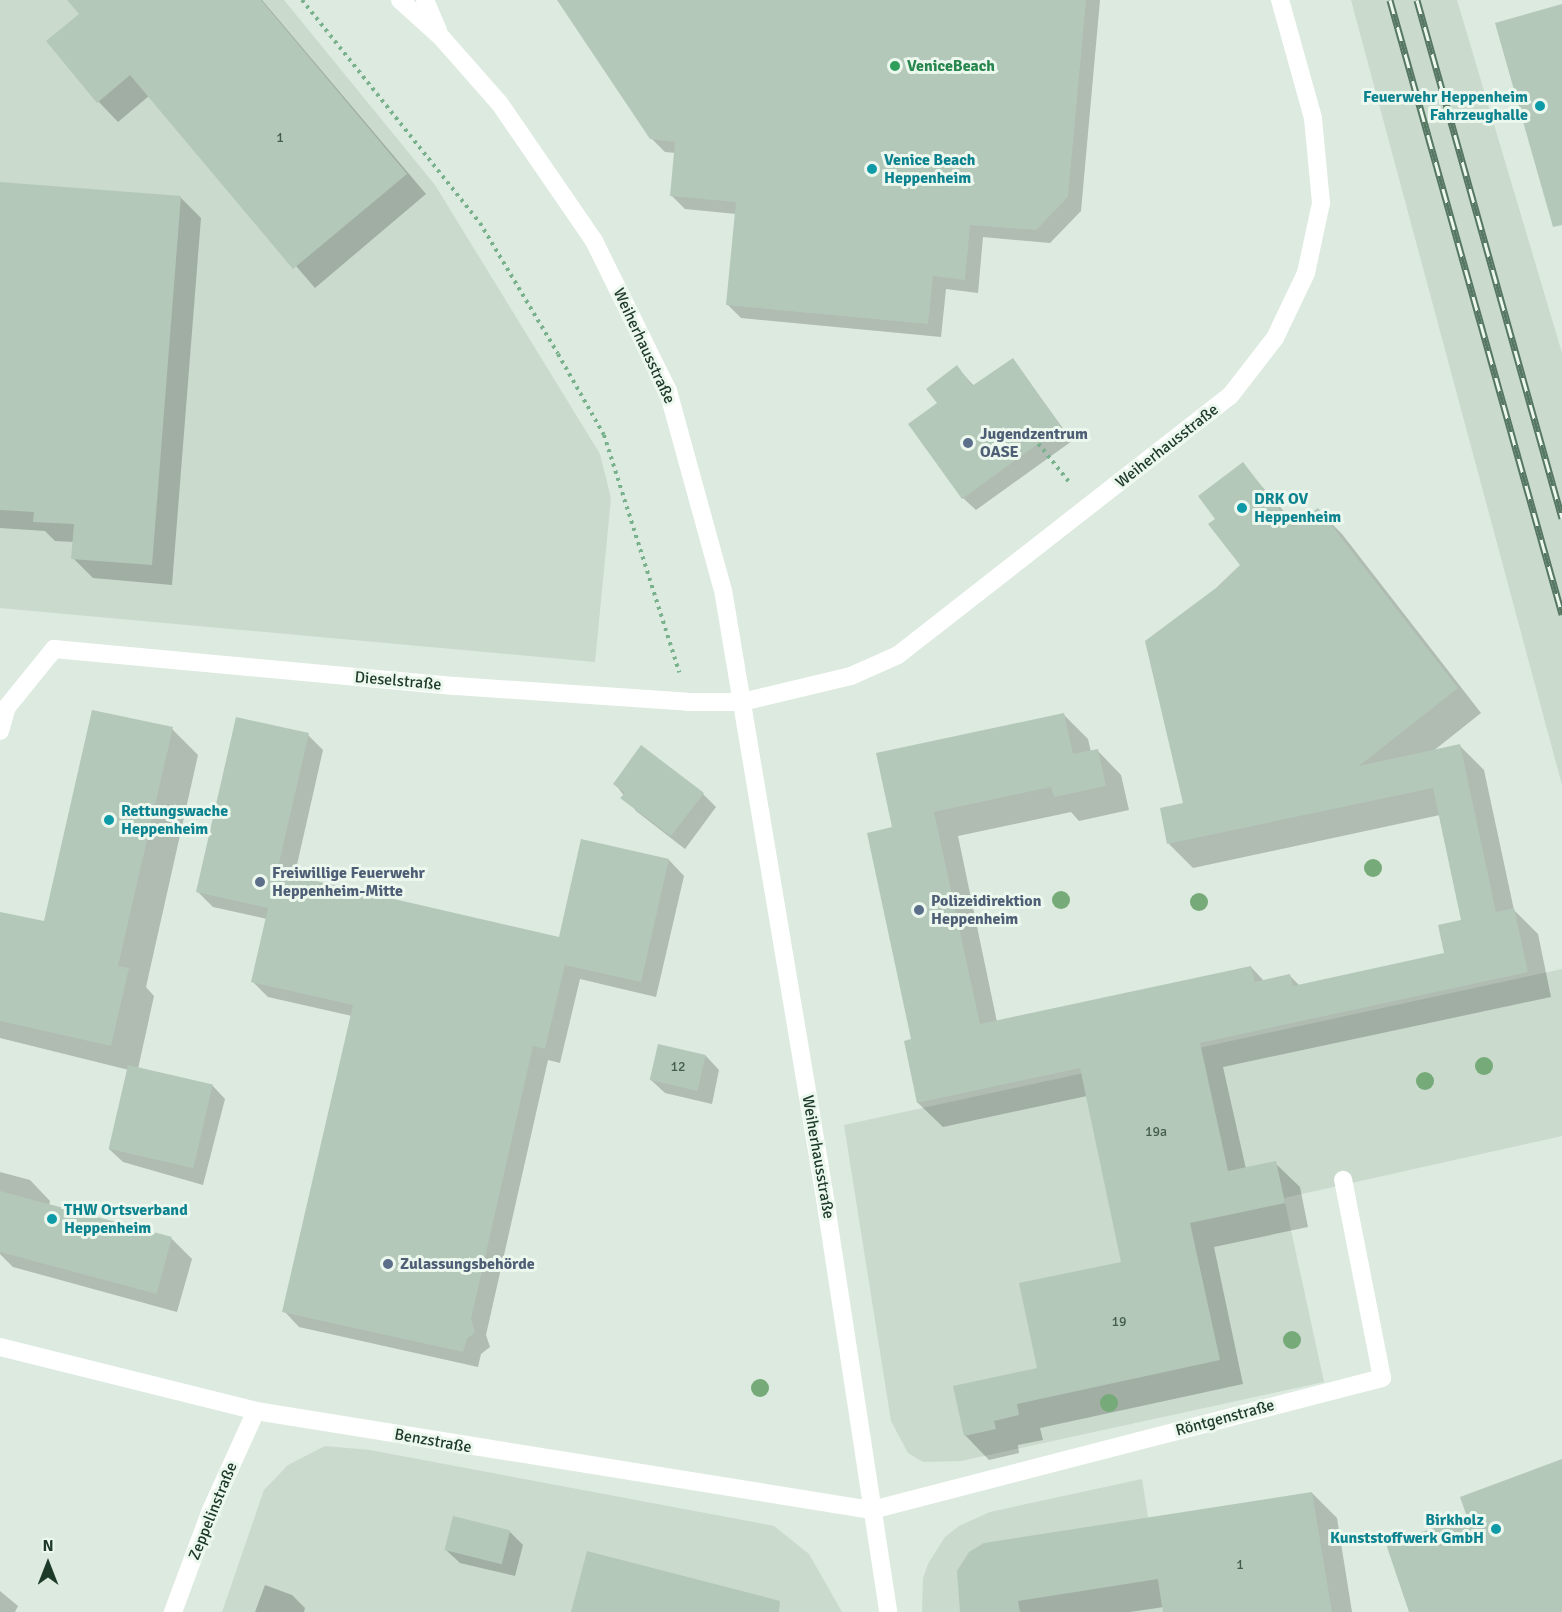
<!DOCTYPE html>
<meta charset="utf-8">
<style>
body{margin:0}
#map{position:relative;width:1562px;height:1612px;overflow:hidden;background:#dceadf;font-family:Signika,sans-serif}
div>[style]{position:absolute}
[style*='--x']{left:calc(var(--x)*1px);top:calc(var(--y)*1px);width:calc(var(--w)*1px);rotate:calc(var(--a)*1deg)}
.built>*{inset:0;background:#cadacd}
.shadow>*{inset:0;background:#0003}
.building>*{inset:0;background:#b4c8b9;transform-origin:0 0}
.path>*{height:4px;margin-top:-2px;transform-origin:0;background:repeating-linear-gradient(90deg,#79b18c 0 3px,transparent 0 7.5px)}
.minor>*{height:18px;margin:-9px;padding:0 9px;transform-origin:9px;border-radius:9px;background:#fff}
.rail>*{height:7px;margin-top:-3.5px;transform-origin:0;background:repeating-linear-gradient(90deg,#ecf7ee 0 14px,#567762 0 28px);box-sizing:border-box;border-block:2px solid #567762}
.trees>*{width:18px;height:18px;margin:-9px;border-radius:50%;background:#76aa79}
.dots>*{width:16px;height:16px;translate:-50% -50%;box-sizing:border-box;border:3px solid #ecf7ee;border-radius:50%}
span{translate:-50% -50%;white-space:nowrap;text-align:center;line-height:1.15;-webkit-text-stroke:6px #ecf7ee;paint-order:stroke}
.number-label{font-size:14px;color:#435e4c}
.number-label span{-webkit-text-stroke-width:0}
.leisure-label{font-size:16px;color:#27864d;font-weight:700}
.left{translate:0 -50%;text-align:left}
.culture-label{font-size:16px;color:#0d838f;font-weight:700}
.right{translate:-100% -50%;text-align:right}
.street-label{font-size:16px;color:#1d3a28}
.service-label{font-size:16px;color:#4e5e75;font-weight:700}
.north{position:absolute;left:18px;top:1534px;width:60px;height:60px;-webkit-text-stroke:4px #ecf7ee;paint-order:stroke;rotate:0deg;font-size:16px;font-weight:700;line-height:24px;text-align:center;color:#1d3a28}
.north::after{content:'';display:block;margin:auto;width:21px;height:27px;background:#1d3a28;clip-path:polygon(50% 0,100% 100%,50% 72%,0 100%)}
</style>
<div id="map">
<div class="built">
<i style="clip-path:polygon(0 0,284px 0,435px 185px,600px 454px,611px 498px,595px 662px,0 608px)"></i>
<i style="clip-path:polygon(1351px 0,1457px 0,1562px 353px,1562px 785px)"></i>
<i style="clip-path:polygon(1562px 969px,1562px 1136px,1284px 1198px,1324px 1382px,961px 1461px,923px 1462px,908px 1453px,891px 1421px,844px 1125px)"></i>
<i style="clip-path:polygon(325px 1446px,370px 1450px,774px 1526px,809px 1554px,842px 1612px,222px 1612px,264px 1490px,288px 1465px)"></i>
<i style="clip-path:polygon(1142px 1479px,1163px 1612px,922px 1612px,923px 1578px,928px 1564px,945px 1537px,959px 1526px,990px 1512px)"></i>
</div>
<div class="shadow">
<i style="clip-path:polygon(69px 0,262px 0,426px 194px,315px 288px,149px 96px,118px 122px,98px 101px,81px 14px)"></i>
<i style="clip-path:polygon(559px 0,1100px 0,1081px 211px,1050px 243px,983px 237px,978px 293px,946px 289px,941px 337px,741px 318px,727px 304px,736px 214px,685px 209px,672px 196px,676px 153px,665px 152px,651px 138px)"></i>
<i style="clip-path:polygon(0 184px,181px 198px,201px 218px,172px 585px,93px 578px,73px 558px,74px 542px,55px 541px,45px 531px,0 528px)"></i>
<i style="clip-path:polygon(1013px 359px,1072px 441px,976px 510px,963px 498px,939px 404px,957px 367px,974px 386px)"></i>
<i style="clip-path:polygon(1242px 464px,1297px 526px,1318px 510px,1342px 534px,1481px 713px,1432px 752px,1460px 746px,1484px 770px,1514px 910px,1538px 934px,1551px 997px,1223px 1067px,1246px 1169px,1275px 1163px,1300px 1187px,1308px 1227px,1214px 1247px,1243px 1384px,1040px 1428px,1043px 1440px,1018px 1445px,1019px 1453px,989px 1460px,965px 1435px,1039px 1369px,1123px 1263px,1087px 1096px,943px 1127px,918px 1103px,894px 828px,1064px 715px,1088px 739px,1091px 752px,1097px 750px,1121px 775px,1129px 810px,1079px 821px,1071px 812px,958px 836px,997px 1022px,1251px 967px,1265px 982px,1290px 976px,1300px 986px,1446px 954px,1463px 921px,1440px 815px,1193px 868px,1169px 844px,1185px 804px,1217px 589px,1242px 565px,1217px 519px)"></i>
<i style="clip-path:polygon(172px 729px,198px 755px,146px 987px,154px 996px,138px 1069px,212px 1085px,225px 1099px,203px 1185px,123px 1162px,109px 1149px,129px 1070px,0 1038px,0 917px,45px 923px)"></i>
<i style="clip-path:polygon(308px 735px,323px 750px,294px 878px,561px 938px,669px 860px,684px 876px,656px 997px,580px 979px,560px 1063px,548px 1060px,486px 1335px,490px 1347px,481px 1354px,478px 1367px,299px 1327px,284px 1311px,352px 1016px,268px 997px,252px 981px,267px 919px,213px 907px,198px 892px)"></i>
<i style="clip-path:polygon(615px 784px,703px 794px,716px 807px,685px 849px,636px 811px)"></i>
<i style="clip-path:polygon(659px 1045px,706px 1056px,719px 1070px,712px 1104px,665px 1093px,651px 1080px)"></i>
<i style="clip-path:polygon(0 1172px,30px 1180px,50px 1201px,49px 1206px,172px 1239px,192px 1259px,177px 1312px,13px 1267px,0 1254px)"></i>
<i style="clip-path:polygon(1312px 1493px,1337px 1518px,1352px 1612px,1164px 1612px,1164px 1607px,1130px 1612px,961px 1612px,959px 1571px)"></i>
<i style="clip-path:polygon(509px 1531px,523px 1545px,515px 1576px,460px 1563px,446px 1550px)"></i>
<i style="clip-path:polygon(265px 1585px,292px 1595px,305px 1608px,304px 1612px,255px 1612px)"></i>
<i style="clip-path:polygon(0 1591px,18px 1606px,15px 1612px,0 1612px)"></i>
</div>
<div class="building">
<i style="clip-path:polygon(67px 0,261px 0,407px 174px,293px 269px,130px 75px,97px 103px,46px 41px,79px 14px)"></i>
<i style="clip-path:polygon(557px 0,1086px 0,1068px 197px,1036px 230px,970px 225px,965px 280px,933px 276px,928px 324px,726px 305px,736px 202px,670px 196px,675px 142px,650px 139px)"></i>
<i style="clip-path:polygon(1562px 4px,1562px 225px,1553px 227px,1495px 23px)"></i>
<i style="clip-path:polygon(0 182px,181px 196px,152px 565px,71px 559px,74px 524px,33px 522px,34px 512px,0 510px)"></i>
<i style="clip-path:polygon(1013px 358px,1061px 427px,962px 499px,908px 424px,937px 403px,926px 389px,957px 365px,972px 386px)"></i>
<i style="clip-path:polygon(1243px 462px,1293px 527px,1318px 508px,1458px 688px,1359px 766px,1460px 744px,1496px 912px,1514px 908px,1528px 972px,1200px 1043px,1228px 1171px,1276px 1161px,1285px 1203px,1190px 1223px,1220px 1360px,1017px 1404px,1019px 1415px,994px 1421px,996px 1429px,964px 1436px,953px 1386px,1037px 1368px,1019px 1283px,1121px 1262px,1080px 1068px,917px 1103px,904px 1041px,911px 1039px,867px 833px,892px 827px,876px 753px,1064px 713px,1073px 754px,1098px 749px,1106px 786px,1054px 797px,1051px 787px,934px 812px,980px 1024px,1251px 966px,1255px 982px,1290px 974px,1293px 986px,1444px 953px,1438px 925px,1461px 920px,1433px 788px,1167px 844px,1160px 808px,1183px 803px,1145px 641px,1216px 588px,1240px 565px,1208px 524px,1215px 519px,1198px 496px)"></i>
<i style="clip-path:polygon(92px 710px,173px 727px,118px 966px,129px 968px,111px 1046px,0 1021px,0 912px,44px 921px)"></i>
<i style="clip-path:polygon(236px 717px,309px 733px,277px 872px,559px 937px,581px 839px,669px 859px,641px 982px,565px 965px,545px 1049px,533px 1046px,471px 1319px,475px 1332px,467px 1339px,463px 1352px,282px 1312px,353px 1005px,251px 982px,268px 908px,196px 892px)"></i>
<i style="clip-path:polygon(641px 745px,704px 793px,671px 836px,620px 798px,625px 793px,613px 784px)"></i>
<i style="left:658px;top:1044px;width:49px;height:37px;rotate:13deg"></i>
<i style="left:128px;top:1065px;width:87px;height:86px;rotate:13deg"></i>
<i style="left:0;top:1191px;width:178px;height:59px;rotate:15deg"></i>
<i style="clip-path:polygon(1562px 1459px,1562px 1612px,1409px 1612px,1386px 1544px,1467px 1517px,1460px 1497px)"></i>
<i style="clip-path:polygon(1312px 1492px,1332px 1612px,1163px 1612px,1158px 1579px,1018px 1601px,1020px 1612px,960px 1612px,957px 1571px,969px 1552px,984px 1543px)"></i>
<i style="left:453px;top:1516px;width:59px;height:35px;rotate:14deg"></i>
<i style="clip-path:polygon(587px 1551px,780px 1601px,779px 1612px,571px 1612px)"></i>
</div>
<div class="path">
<i style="--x:302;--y:0;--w:285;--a:51.4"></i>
<i style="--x:480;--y:223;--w:152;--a:59.2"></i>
<i style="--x:558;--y:354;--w:93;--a:60.4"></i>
<i style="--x:604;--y:435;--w:249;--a:72.4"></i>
<i style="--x:1005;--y:431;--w:24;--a:2"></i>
<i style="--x:1029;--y:432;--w:65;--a:51.2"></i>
</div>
<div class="minor">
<i style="--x:400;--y:0;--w:55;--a:42.1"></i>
<i style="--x:441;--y:37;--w:89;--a:48.6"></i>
<i style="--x:500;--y:104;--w:166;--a:55.5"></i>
<i style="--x:594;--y:241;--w:167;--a:63.7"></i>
<i style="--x:668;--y:391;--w:206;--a:74.6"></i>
<i style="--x:723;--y:590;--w:610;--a:80.48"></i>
<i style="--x:824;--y:1192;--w:425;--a:81.3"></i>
<i style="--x:425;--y:0;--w:33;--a:67"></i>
<i style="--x:0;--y:731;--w:25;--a:-74"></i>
<i style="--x:7;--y:707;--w:75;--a:-51"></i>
<i style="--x:54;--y:649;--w:404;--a:5.3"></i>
<i style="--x:456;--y:686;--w:233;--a:3.9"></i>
<i style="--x:688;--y:702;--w:54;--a:0"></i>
<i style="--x:742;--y:702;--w:112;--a:-13.4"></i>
<i style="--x:851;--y:676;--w:51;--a:-24.1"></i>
<i style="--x:898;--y:655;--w:421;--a:-38"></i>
<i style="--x:1230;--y:396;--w:73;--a:-52.2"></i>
<i style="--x:1275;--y:338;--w:72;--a:-64.5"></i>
<i style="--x:1306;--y:273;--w:72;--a:-77.9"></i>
<i style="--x:1321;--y:203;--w:85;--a:-95.4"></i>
<i style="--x:1313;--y:118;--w:123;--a:-105.6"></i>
<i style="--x:0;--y:1347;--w:264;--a:14"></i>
<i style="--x:256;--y:1411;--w:624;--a:9.13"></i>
<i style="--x:872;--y:1510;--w:527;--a:-14.51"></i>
<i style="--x:1382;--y:1378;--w:202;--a:-101.1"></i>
<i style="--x:173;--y:1612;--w:109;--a:-69.6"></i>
<i style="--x:211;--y:1510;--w:109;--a:-65.6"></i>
</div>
<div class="rail">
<i style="--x:1390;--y:0;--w:638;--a:74.35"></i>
<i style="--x:1417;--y:0;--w:538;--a:74.36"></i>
</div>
<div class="trees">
<i style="left:1373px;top:868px"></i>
<i style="left:1061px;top:900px"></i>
<i style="left:1199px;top:902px"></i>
<i style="left:1484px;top:1066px"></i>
<i style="left:1425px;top:1081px"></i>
<i style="left:1292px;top:1340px"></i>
<i style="left:760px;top:1388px"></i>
<i style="left:1109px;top:1403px"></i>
</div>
<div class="dots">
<i style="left:895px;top:66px;background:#2e9e5b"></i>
<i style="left:1540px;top:106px;background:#0f9aa8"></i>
<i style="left:872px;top:169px;background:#0f9aa8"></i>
<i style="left:968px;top:443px;background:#5c6f8a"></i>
<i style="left:1242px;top:508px;background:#0f9aa8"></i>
<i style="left:109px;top:820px;background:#0f9aa8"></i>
<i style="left:260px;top:882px;background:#5c6f8a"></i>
<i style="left:919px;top:910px;background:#5c6f8a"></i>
<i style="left:52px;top:1219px;background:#0f9aa8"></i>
<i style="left:388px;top:1264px;background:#5c6f8a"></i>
<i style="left:1496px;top:1529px;background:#0f9aa8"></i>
</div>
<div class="number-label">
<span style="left:280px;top:138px">1</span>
<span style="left:678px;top:1067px">12</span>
<span style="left:1156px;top:1132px">19a</span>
<span style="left:1119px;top:1322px">19</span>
<span style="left:1240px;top:1565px">1</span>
</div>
<div class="leisure-label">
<span class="left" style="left:907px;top:66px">VeniceBeach</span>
</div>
<div class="culture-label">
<span class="right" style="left:1528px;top:106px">Feuerwehr Heppenheim<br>Fahrzeughalle</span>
<span class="left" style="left:884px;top:169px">Venice Beach<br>Heppenheim</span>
<span class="left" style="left:1254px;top:508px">DRK OV<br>Heppenheim</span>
<span class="left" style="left:121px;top:820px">Rettungswache<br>Heppenheim</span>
<span class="left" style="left:64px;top:1219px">THW Ortsverband<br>Heppenheim</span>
<span class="right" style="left:1484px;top:1529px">Birkholz<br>Kunststoffwerk GmbH</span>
</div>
<div class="street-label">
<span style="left:644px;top:346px;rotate:65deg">Weiherhausstraße</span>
<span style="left:1167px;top:446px;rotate:-38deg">Weiherhausstraße</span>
<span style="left:398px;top:681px;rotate:5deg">Dieselstraße</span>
<span style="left:818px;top:1157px;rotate:80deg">Weiherhausstraße</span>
<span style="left:1225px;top:1418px;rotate:-15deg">Röntgenstraße</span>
<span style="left:433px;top:1441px;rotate:10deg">Benzstraße</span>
<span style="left:213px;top:1511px;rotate:-68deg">Zeppelinstraße</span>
</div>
<div class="service-label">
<span class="left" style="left:980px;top:443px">Jugendzentrum<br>OASE</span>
<span class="left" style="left:272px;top:882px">Freiwillige Feuerwehr<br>Heppenheim-Mitte</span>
<span class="left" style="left:931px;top:910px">Polizeidirektion<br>Heppenheim</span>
<span class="left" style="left:400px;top:1264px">Zulassungsbehörde</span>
</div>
<div class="north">N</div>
</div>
